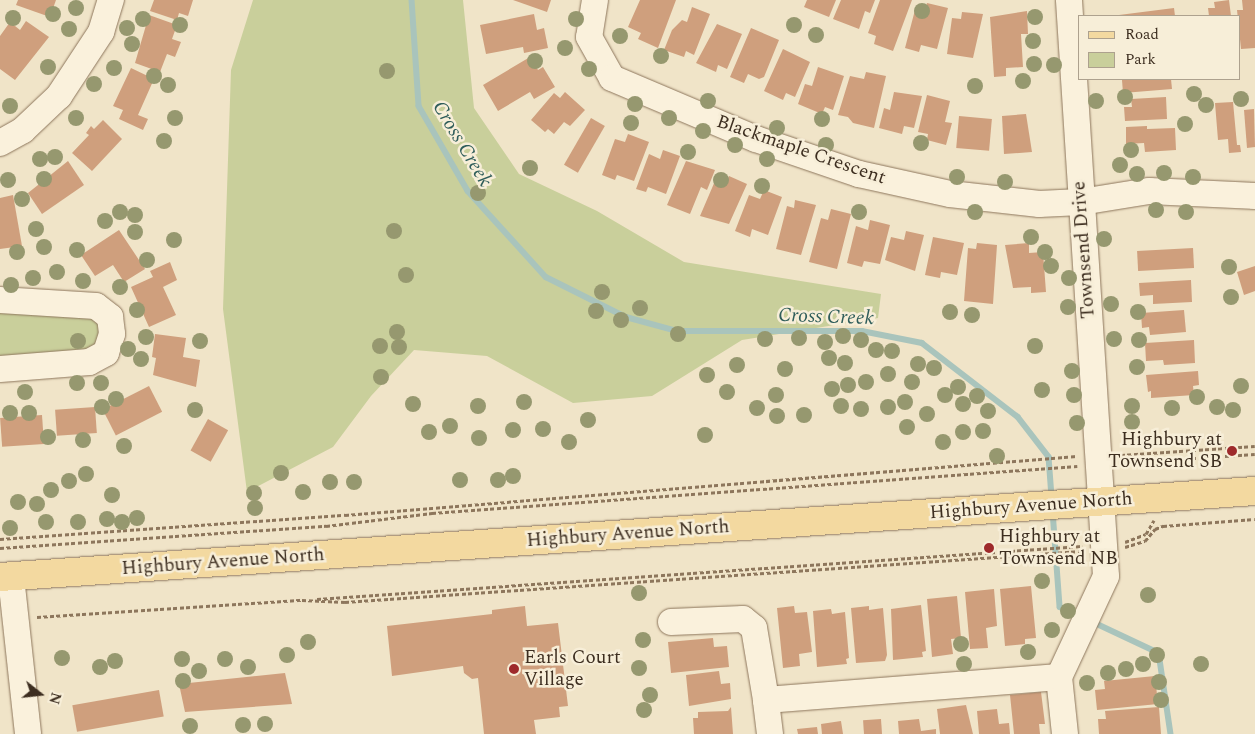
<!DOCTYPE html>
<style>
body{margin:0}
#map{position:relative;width:1255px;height:734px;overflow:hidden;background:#f0e4c8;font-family:Spectral,serif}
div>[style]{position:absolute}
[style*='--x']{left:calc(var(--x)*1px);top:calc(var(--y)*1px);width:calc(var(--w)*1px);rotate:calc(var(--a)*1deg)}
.green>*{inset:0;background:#c9cf9b}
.stream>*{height:5.5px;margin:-2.75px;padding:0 2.75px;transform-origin:2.75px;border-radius:2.75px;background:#a9c4bc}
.building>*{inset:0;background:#cf9f7d;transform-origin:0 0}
.path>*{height:3px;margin-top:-1.5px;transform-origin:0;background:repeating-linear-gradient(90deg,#8d765c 0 4px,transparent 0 6.5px)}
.roads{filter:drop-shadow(0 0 1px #8d765c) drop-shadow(0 0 1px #8d765c)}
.minor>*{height:26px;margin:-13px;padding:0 13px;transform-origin:13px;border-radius:13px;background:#faf1dc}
.major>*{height:28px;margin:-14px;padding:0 14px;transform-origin:14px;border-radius:14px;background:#f3d9a0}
.trees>*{width:16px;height:16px;margin:-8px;border-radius:50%;background:#96986f}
.dots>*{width:14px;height:14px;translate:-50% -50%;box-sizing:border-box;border:2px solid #f7eed8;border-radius:50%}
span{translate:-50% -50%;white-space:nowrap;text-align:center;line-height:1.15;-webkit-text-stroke:5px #f7eed8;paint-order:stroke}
.street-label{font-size:19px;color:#3d2e20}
.poi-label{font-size:19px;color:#3d2e20}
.right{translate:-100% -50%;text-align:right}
.left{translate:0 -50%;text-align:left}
.water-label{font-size:20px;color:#2f5d5a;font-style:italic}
.legend{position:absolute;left:1078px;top:15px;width:162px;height:65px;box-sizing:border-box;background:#f7eed8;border:1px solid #ada18e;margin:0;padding:6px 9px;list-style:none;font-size:15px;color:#3d2e20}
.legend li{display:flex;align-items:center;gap:10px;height:25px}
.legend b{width:25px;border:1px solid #ada18e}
.north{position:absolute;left:15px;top:669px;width:50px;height:50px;-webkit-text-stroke:4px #f7eed8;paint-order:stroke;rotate:106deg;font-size:14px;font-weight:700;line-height:20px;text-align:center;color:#3d2e20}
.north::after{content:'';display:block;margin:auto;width:18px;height:22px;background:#3d2e20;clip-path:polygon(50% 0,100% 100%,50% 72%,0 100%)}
</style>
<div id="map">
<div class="green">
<i style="clip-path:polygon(253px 0,463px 0,474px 108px,519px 174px,597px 211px,684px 262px,881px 294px,878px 318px,742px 340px,652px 396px,573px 403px,487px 356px,414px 350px,371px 396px,333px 447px,247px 492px,223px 309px,231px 70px)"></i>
<i style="clip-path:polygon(0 310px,91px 315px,101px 328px,93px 351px,0 359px)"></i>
</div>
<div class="stream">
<i style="--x:412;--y:0;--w:106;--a:86.2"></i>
<i style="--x:419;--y:106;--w:98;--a:60"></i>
<i style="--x:468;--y:191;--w:116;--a:47.8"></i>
<i style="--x:546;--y:277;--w:89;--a:26.6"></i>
<i style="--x:626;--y:317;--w:53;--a:15.4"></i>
<i style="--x:677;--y:331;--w:185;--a:0"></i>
<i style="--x:862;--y:331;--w:61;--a:11.3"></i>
<i style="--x:922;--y:343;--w:121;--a:37.6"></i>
<i style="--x:1018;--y:417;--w:51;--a:52.2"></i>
<i style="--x:1049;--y:457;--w:40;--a:85.7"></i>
<i style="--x:1053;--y:511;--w:96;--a:85.8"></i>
<i style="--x:1060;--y:607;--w:22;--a:24"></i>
<i style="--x:1093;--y:622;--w:73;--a:25.2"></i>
<i style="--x:1159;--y:653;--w:82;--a:81.6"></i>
</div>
<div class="building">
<i style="clip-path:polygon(18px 0,56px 0,50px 17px,16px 5px)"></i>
<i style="clip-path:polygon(154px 0,193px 0,188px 16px,179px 13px,177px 20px,150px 11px)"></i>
<i style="clip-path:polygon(513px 0,551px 0,547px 12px)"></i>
<i style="clip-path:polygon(640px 0,676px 0,658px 48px,638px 39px,641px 33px,628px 27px)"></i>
<i style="clip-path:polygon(807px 0,836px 0,829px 17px,804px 7px)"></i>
<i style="clip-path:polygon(841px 0,875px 0,870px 13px,865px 11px,859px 29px,833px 19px)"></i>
<i style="clip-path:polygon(880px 0,912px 0,893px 51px,874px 44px,876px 36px,868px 33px)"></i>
<i style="clip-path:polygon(1229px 0,1231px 16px,1209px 16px,1208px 8px,1215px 8px,1214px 2px)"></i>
<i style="clip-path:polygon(1242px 0,1255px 0,1255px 48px,1241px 49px,1237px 10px,1243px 10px)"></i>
<i style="clip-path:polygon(927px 3px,948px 8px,937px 49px,921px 45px,919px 52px,905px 48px,915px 10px,924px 12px)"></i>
<i style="clip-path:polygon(692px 7px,710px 14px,694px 55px,686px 51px,684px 57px,664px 50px,672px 30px,682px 20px,687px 22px)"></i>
<i style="clip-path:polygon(1174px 8px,1175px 16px,1119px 16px,1119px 15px)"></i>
<i style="clip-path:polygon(1027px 11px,1028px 34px,1021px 34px,1023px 67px,1006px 68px,1006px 76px,994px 77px,990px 17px)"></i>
<i style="clip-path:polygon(962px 12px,983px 14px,973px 58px,947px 54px,952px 18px,961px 19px)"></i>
<i style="clip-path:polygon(534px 14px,537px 30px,544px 28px,548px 48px,524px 53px,523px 47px,486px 54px,480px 25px)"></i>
<i style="clip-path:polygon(149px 15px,177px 25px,172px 39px,181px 42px,175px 57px,167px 54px,160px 72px,135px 63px)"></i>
<i style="clip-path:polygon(26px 21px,49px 37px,15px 80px,0 69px,0 36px,10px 22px,20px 30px)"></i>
<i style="clip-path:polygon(717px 24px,742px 34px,727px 69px,718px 65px,716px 72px,696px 63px)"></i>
<i style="clip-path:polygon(751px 28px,779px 40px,764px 77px,759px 79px,748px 74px,744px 83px,730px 77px)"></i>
<i style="clip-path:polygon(783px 49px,810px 62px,795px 97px,786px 93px,783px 100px,764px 91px)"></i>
<i style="clip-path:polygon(530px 57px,538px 70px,543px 67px,555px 87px,534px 99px,530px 92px,498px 111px,483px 85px)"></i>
<i style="clip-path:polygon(818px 67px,844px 76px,833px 110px,825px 107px,822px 114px,798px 104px,805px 84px,812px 86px)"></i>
<i style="clip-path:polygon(131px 68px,154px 79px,138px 115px,148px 119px,143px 130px,119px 119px,123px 110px,113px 106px)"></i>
<i style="clip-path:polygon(866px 72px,886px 76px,874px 128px,853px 123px,848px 117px,838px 115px,850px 76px,864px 79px)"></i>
<i style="clip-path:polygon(1171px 79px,1172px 89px,1123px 93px,1122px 80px)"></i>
<i style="clip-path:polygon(565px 92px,585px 110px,570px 126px,564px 122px,554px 134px,548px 129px,545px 132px,531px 120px,554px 93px,560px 98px)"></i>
<i style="clip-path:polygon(894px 92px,922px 96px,914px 128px,904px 126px,902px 134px,879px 128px,884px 108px,890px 110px)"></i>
<i style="clip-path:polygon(927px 95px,950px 101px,945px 122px,952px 123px,946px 145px,927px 140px,928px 134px,918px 132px)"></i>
<i style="clip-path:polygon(1166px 97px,1167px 119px,1125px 121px,1124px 107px,1132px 107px,1131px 99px)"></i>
<i style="clip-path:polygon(1233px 102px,1237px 145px,1240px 145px,1241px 152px,1229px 153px,1228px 139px,1218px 140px,1215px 103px)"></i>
<i style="clip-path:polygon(1254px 109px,1255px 147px,1247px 148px,1244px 110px)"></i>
<i style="clip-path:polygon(1026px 114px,1032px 152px,1004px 154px,1002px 116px)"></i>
<i style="left:959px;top:116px;width:33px;height:32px;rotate:5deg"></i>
<i style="left:591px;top:118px;width:16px;height:54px;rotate:30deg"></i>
<i style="clip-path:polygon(103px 120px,122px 139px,92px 171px,72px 153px,89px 135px,86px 133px,91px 126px,94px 129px)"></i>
<i style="clip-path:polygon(1147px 126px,1147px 129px,1175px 128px,1176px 150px,1145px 152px,1144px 143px,1126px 144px,1126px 127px)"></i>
<i style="clip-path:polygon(628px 134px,649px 142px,634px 181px,617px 175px,615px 180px,602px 175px,615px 139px,625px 142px)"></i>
<i style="clip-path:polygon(663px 150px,680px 156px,666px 194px,648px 187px,646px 192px,636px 189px,649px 154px,660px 159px)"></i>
<i style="clip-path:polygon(68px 161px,84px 185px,42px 214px,28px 193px)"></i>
<i style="clip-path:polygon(686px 161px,715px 170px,707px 190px,701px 187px,690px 214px,667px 205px)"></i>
<i style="clip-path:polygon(729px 176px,747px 184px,729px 224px,700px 216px,715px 181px,725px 185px)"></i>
<i style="clip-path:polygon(764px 190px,782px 197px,768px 235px,752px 229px,750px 237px,735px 231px,749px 195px,760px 199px)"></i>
<i style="clip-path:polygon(13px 195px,22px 246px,0 249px,0 198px)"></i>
<i style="clip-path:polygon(795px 200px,816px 205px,801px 255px,776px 249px,787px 206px,794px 208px)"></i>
<i style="clip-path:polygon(831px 209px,851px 214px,837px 269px,809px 262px,821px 218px,828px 220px)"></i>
<i style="clip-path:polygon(870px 220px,890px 225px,880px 264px,864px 261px,862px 267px,847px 263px,856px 226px,868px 230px)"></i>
<i style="clip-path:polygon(119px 230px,145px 269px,124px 282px,113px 265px,95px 276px,81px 255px)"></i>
<i style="clip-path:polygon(906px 231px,924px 235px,915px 271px,885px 260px,891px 237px,904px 240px)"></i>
<i style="clip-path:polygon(933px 237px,964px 243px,957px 275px,941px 272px,940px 278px,925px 275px)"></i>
<i style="clip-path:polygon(977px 243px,997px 245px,993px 304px,964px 301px,968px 248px,976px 249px)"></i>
<i style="clip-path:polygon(1029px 243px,1029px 253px,1043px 252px,1046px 292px,1031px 293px,1031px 287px,1013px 288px,1005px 245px)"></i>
<i style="left:1193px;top:248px;width:20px;height:56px;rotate:87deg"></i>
<i style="clip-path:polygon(170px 262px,177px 280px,163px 287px,176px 315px,149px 327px,131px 287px,153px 277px,150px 271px)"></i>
<i style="clip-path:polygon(1255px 266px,1255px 291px,1244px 295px,1237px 272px)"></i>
<i style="clip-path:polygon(1191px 280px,1192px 302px,1153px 304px,1153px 295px,1140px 296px,1139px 283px)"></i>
<i style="clip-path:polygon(1184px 310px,1186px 332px,1150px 335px,1149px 327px,1142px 328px,1141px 313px)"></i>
<i style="clip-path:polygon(155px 334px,186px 338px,183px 357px,200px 360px,196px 387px,153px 375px,156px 358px,152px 357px)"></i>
<i style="clip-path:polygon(1194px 340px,1195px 363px,1164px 365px,1163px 360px,1146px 361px,1145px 343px)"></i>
<i style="clip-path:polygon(1198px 371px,1199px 385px,1193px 386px,1194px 395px,1151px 398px,1151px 391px,1148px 392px,1146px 375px)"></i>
<i style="left:149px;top:386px;width:29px;height:52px;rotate:63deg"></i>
<i style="left:95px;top:407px;width:26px;height:40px;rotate:86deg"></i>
<i style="left:42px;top:415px;width:29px;height:42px;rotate:86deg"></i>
<i style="left:208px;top:419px;width:23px;height:36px;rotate:29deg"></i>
<i style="clip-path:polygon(1031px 586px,1036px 638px,1025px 639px,1025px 644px,1005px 646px,1000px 589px)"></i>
<i style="clip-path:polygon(994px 589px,997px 626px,986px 628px,988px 648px,970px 649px,965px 592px)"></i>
<i style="clip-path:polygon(957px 596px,961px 638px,951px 639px,953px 654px,932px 657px,927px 599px)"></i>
<i style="clip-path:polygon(921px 605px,926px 651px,922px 652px,923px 657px,893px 660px,891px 609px)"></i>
<i style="clip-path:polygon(525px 606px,527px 626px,558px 623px,568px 706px,559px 707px,560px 717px,534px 720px,536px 734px,484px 734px,478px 678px,472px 679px,464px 673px,463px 666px,392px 676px,387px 626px,492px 614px,492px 610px)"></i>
<i style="clip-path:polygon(794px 606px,795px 613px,807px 612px,812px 652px,799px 654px,800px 666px,783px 668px,777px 608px)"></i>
<i style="clip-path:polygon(869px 606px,869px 610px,883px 608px,887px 655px,885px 661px,856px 663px,851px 608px)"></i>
<i style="clip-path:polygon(831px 609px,832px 614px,845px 612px,849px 658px,846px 659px,847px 664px,817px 667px,813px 611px)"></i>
<i style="clip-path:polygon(713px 638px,714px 647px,727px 646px,729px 667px,671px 673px,668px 642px)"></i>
<i style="clip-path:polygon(719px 671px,721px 684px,730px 683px,731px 699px,689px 706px,686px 675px)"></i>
<i style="clip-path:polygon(285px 673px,292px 704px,185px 712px,179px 684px)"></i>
<i style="clip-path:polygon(1155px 676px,1158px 704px,1097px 710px,1095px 690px,1105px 689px,1104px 681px)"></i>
<i style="left:159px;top:690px;width:27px;height:88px;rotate:80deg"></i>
<i style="clip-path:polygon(1041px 692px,1045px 724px,1039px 724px,1040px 734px,1014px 734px,1010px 695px)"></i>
<i style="clip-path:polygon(966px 705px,973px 734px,940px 734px,937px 709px)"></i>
<i style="clip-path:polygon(731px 707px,733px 734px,694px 734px,693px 718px,698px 718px,698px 712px,728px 711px)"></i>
<i style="clip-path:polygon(1159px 707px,1161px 734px,1099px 734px,1098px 719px,1106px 719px,1105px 711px)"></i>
<i style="clip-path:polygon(997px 709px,999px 724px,1009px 723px,1010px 734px,979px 734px,977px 711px)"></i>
<i style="left:881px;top:719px;width:15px;height:18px;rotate:86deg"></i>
<i style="clip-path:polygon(919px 719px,921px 731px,936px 729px,936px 734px,899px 734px,898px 721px)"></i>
<i style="clip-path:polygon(841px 721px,843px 734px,822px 734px,821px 724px)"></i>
<i style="clip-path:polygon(817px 727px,818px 734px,798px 734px,797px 729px)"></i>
</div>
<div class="path">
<i style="--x:1121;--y:455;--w:134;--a:-3.8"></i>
<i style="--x:1121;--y:463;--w:134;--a:-3.8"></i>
<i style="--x:0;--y:539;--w:346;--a:-4"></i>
<i style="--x:345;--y:515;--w:734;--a:-4.61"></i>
<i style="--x:1125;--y:542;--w:22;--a:-21"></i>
<i style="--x:1146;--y:534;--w:16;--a:-60"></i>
<i style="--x:1125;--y:547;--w:21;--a:-17"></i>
<i style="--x:1145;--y:541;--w:16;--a:-50"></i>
<i style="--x:1155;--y:529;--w:9;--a:-21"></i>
<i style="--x:1163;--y:526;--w:92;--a:-4.4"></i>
<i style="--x:0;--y:548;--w:327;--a:-3.9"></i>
<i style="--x:326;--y:526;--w:107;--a:-7"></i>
<i style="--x:432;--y:513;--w:647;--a:-4.17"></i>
<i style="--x:317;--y:599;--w:767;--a:-3.96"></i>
<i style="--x:37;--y:617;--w:266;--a:-3.7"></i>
<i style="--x:302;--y:600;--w:43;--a:2.7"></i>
<i style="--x:345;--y:602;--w:738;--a:-3.96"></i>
</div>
<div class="roads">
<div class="minor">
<i style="--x:595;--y:0;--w:37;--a:99"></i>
<i style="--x:589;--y:37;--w:47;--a:60.7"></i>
<i style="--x:612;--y:78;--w:156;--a:23"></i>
<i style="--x:756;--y:139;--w:109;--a:18.8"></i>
<i style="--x:859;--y:174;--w:93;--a:12.4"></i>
<i style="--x:950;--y:194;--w:90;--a:6.4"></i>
<i style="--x:1039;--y:204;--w:42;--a:-2.7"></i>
<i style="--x:1081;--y:202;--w:69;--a:-9.2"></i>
<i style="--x:1149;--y:191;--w:106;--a:2.7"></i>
<i style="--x:0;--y:143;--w:26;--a:-29"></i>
<i style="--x:23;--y:130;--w:50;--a:-43.4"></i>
<i style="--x:59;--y:96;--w:77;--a:-56.7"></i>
<i style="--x:101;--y:32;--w:34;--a:-73"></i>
<i style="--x:0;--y:300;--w:96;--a:3.6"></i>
<i style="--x:96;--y:306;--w:18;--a:38"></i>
<i style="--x:110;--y:317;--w:17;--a:83"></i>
<i style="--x:112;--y:334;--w:20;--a:108"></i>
<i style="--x:106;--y:353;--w:19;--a:152"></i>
<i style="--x:89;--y:362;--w:89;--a:175.5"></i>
<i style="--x:11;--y:577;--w:158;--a:83.8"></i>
<i style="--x:671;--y:622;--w:72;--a:-2.4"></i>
<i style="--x:743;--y:619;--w:14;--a:39"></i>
<i style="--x:754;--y:628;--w:73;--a:80.5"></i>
<i style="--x:770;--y:734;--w:34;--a:-97"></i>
<i style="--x:766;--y:700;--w:294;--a:-4.5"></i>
<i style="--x:1065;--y:734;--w:57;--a:-96"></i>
<i style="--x:1059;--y:677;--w:111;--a:-65"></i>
<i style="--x:1106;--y:576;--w:577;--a:-93.68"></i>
</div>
<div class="major">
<i style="--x:0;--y:577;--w:1258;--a:-3.92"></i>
</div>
</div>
<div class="trees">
<i style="left:76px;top:8px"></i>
<i style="left:922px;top:11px"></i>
<i style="left:53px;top:14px"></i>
<i style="left:1035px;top:17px"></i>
<i style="left:13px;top:18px"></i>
<i style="left:143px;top:19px"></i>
<i style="left:576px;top:19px"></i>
<i style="left:180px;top:25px"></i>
<i style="left:794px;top:25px"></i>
<i style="left:127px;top:28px"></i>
<i style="left:69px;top:29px"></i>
<i style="left:816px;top:35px"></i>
<i style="left:620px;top:36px"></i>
<i style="left:1033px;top:41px"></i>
<i style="left:132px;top:44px"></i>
<i style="left:565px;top:48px"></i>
<i style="left:661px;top:56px"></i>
<i style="left:535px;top:61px"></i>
<i style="left:1034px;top:64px"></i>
<i style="left:1054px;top:65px"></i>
<i style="left:48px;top:67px"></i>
<i style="left:114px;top:68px"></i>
<i style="left:589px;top:69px"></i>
<i style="left:387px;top:71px"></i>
<i style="left:154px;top:76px"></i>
<i style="left:1023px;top:81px"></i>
<i style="left:94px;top:84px"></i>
<i style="left:168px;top:85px"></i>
<i style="left:975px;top:86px"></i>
<i style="left:1194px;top:94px"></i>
<i style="left:1125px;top:97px"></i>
<i style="left:1241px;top:99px"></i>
<i style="left:708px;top:101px"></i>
<i style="left:1096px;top:101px"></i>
<i style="left:635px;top:104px"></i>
<i style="left:1206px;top:105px"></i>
<i style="left:10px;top:106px"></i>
<i style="left:76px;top:118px"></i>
<i style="left:175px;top:118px"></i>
<i style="left:669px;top:118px"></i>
<i style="left:822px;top:119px"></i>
<i style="left:631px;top:123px"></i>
<i style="left:1185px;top:124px"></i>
<i style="left:777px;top:128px"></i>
<i style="left:703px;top:131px"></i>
<i style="left:164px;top:141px"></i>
<i style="left:921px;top:143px"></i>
<i style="left:735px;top:145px"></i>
<i style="left:826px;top:145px"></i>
<i style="left:1131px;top:150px"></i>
<i style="left:688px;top:152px"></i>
<i style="left:55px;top:157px"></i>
<i style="left:40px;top:159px"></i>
<i style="left:767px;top:159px"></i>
<i style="left:1120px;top:165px"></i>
<i style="left:530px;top:168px"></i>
<i style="left:1164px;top:173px"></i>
<i style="left:1137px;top:174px"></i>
<i style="left:957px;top:177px"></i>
<i style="left:1193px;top:177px"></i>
<i style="left:44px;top:179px"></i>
<i style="left:8px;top:180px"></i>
<i style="left:721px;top:180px"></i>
<i style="left:1005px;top:182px"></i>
<i style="left:762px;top:186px"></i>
<i style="left:478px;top:193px"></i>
<i style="left:22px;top:199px"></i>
<i style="left:1156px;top:210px"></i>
<i style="left:120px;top:212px"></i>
<i style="left:859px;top:212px"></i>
<i style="left:975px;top:212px"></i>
<i style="left:1186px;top:212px"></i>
<i style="left:135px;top:215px"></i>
<i style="left:105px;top:221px"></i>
<i style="left:36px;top:229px"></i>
<i style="left:394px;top:231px"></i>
<i style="left:135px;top:232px"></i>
<i style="left:1031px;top:237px"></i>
<i style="left:1104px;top:239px"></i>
<i style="left:174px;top:240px"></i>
<i style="left:44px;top:247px"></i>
<i style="left:77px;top:250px"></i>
<i style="left:17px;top:252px"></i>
<i style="left:1045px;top:252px"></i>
<i style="left:147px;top:260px"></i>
<i style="left:1051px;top:266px"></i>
<i style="left:1229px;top:267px"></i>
<i style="left:57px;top:272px"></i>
<i style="left:406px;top:275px"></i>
<i style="left:33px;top:278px"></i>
<i style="left:1069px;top:278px"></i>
<i style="left:83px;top:281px"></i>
<i style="left:11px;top:285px"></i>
<i style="left:120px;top:287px"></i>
<i style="left:602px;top:292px"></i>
<i style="left:1231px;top:297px"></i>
<i style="left:1111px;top:304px"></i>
<i style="left:1068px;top:307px"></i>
<i style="left:640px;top:308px"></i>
<i style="left:137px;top:310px"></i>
<i style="left:596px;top:311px"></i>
<i style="left:950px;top:312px"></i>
<i style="left:1138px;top:312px"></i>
<i style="left:972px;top:315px"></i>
<i style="left:621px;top:320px"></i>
<i style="left:397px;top:332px"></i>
<i style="left:678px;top:334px"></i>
<i style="left:843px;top:336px"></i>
<i style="left:146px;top:337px"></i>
<i style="left:799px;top:338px"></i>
<i style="left:765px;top:339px"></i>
<i style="left:1114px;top:339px"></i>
<i style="left:861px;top:340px"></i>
<i style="left:1139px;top:340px"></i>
<i style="left:78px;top:341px"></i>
<i style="left:200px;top:341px"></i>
<i style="left:825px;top:342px"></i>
<i style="left:380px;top:346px"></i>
<i style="left:1035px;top:346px"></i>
<i style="left:399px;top:347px"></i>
<i style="left:128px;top:349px"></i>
<i style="left:876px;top:350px"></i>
<i style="left:892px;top:351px"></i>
<i style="left:829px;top:358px"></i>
<i style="left:141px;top:359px"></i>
<i style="left:845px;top:363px"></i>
<i style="left:918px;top:364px"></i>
<i style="left:737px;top:365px"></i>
<i style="left:1137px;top:367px"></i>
<i style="left:934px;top:368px"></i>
<i style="left:785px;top:369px"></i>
<i style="left:1072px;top:371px"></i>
<i style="left:888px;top:374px"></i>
<i style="left:707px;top:375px"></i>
<i style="left:381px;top:377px"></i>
<i style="left:866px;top:382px"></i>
<i style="left:912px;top:382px"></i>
<i style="left:77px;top:383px"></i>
<i style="left:101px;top:383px"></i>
<i style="left:848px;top:385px"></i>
<i style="left:1241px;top:386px"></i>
<i style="left:958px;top:387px"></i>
<i style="left:832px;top:389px"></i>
<i style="left:1042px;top:390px"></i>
<i style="left:25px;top:392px"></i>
<i style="left:727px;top:392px"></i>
<i style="left:776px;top:395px"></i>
<i style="left:945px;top:395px"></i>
<i style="left:1074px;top:395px"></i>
<i style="left:977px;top:396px"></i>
<i style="left:1197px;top:397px"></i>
<i style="left:116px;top:399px"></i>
<i style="left:524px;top:402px"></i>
<i style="left:905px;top:402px"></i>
<i style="left:413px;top:404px"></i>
<i style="left:963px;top:404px"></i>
<i style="left:478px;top:406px"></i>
<i style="left:841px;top:406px"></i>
<i style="left:1132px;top:406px"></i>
<i style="left:102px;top:407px"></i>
<i style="left:888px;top:407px"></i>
<i style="left:1217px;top:407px"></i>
<i style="left:757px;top:408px"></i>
<i style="left:1172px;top:408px"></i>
<i style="left:861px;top:409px"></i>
<i style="left:195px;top:410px"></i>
<i style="left:1233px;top:410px"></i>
<i style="left:988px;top:411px"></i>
<i style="left:10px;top:413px"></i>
<i style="left:29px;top:413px"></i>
<i style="left:927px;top:414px"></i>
<i style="left:804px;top:415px"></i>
<i style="left:777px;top:416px"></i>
<i style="left:588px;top:420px"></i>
<i style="left:1132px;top:422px"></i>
<i style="left:1077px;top:423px"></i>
<i style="left:450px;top:426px"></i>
<i style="left:907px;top:427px"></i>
<i style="left:543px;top:429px"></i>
<i style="left:513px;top:430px"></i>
<i style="left:983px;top:431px"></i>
<i style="left:429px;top:432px"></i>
<i style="left:963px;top:432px"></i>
<i style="left:705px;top:435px"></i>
<i style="left:48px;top:437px"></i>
<i style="left:479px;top:438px"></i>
<i style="left:83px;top:440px"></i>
<i style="left:569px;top:442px"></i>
<i style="left:943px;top:442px"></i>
<i style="left:124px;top:446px"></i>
<i style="left:997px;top:456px"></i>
<i style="left:281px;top:473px"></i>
<i style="left:86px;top:474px"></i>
<i style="left:513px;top:476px"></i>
<i style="left:460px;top:480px"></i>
<i style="left:498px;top:480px"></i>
<i style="left:69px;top:481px"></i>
<i style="left:330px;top:482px"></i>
<i style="left:354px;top:482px"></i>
<i style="left:51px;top:490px"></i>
<i style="left:303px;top:492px"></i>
<i style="left:254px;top:493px"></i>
<i style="left:112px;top:495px"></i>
<i style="left:18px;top:502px"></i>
<i style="left:37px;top:504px"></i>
<i style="left:255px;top:508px"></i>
<i style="left:137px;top:518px"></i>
<i style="left:107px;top:519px"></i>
<i style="left:46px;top:522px"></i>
<i style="left:78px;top:522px"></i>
<i style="left:122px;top:522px"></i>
<i style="left:10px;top:528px"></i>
<i style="left:1042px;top:581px"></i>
<i style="left:639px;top:593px"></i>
<i style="left:1148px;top:595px"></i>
<i style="left:1068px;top:611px"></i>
<i style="left:1052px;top:630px"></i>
<i style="left:643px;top:640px"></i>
<i style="left:308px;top:642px"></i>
<i style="left:961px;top:644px"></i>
<i style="left:1028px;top:652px"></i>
<i style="left:287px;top:655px"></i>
<i style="left:1157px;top:655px"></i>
<i style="left:62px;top:658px"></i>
<i style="left:182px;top:659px"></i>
<i style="left:225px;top:659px"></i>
<i style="left:115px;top:661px"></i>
<i style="left:964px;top:664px"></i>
<i style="left:1143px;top:664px"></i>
<i style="left:1201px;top:664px"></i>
<i style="left:100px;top:667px"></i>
<i style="left:248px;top:667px"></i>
<i style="left:639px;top:668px"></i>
<i style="left:1126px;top:669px"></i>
<i style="left:199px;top:671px"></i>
<i style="left:1108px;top:673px"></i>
<i style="left:183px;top:681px"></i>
<i style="left:1159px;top:682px"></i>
<i style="left:1087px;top:683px"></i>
<i style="left:650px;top:695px"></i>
<i style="left:1161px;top:700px"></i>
<i style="left:644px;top:710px"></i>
<i style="left:265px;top:724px"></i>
<i style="left:243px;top:725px"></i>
<i style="left:190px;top:726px"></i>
</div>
<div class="dots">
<i style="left:1232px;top:451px;background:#9e2a2b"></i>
<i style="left:989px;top:548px;background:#9e2a2b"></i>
<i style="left:514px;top:669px;background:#9e2a2b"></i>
</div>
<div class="street-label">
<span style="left:801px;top:150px;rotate:19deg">Blackmaple Crescent</span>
<span style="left:1084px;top:250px;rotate:-94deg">Townsend Drive</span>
<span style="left:1031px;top:506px;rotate:-4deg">Highbury Avenue North</span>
<span style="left:628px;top:534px;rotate:-4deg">Highbury Avenue North</span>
<span style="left:223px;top:562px;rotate:-4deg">Highbury Avenue North</span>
</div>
<div class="poi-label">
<span class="right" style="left:1222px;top:451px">Highbury at<br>Townsend SB</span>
<span class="left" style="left:999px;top:548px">Highbury at<br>Townsend NB</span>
<span class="left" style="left:524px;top:669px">Earls Court<br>Village</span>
</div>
<div class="water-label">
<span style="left:462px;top:144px;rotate:59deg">Cross Creek</span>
<span style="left:826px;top:317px;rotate:2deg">Cross Creek</span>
</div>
<ul class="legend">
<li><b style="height:6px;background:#f3d9a0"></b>Road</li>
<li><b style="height:14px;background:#c9cf9b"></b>Park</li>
</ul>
<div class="north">N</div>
</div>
